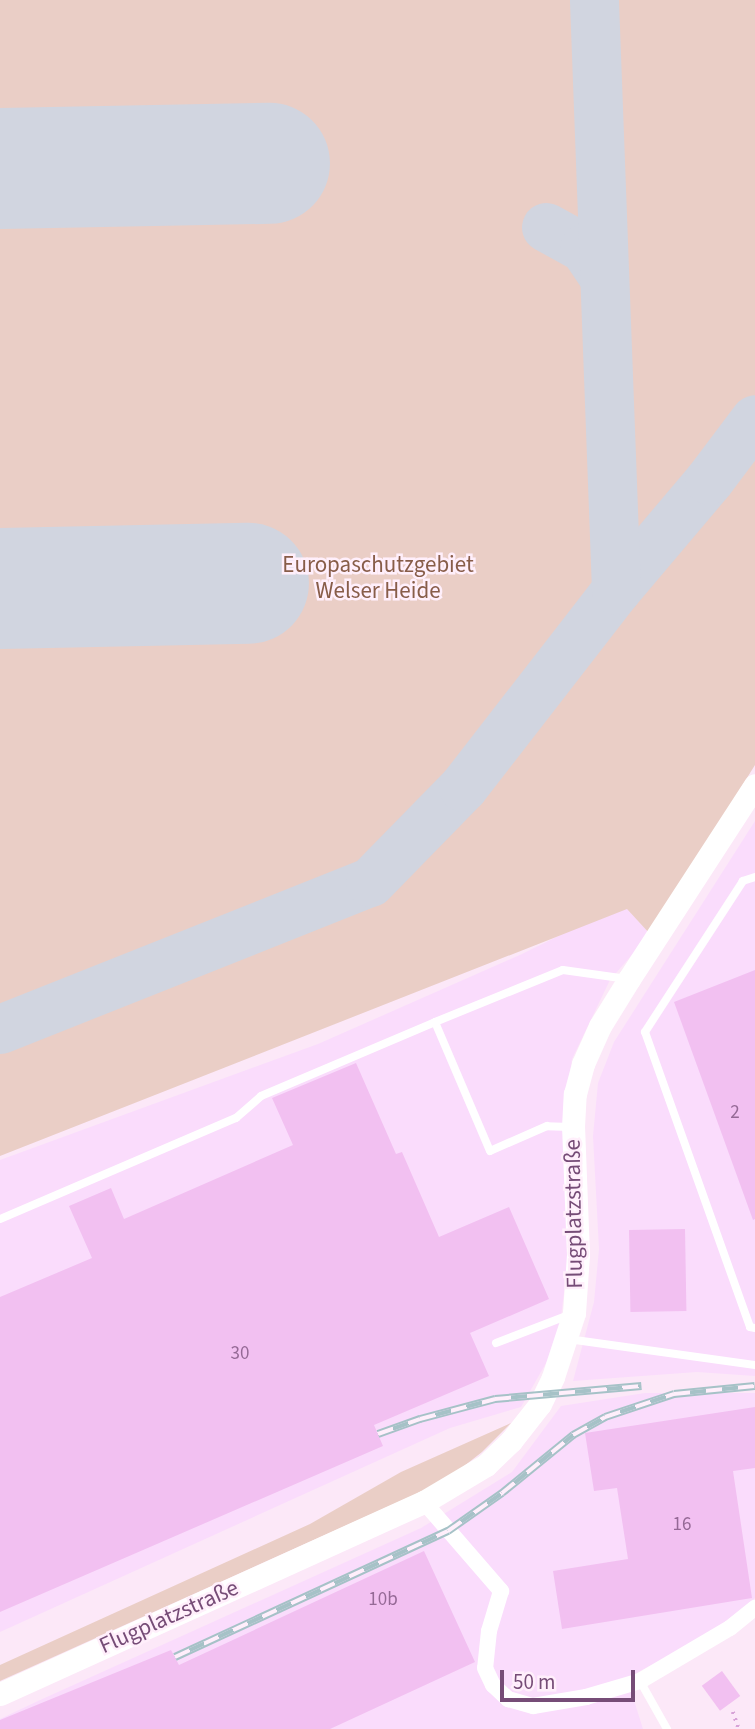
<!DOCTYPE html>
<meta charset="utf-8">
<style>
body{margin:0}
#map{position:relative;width:755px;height:1729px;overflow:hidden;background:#fce8f8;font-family:"Source Sans 3",sans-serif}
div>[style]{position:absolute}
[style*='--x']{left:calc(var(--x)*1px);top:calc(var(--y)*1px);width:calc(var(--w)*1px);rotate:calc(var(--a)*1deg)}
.commercial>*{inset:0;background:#fadcfc}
.green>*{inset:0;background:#eacec6}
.taxiway>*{height:49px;margin:-24.5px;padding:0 24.5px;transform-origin:24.5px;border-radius:24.5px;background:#d1d5e0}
.runway>*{height:121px;margin:-60.5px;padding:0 60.5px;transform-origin:60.5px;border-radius:60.5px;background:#d1d5e0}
.building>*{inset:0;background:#f2c0f1;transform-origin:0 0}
.path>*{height:3.5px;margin-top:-1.75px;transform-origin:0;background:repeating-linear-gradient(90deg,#d7a2d7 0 2px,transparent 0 7px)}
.lane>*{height:8px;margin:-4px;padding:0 4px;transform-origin:4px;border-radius:4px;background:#fff}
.street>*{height:16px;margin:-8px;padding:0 8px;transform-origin:8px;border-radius:8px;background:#fff}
.secondary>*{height:23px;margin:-11.5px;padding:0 11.5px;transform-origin:11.5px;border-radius:11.5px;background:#fff}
.rail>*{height:8px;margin-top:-4px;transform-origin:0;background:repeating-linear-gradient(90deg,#ffeffb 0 16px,#a6c2c7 0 32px);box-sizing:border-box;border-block:2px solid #a6c2c7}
span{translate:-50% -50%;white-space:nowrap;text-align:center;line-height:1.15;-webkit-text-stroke:5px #ffeffb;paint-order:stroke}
.number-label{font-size:19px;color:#956996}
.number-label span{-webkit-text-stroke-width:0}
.park-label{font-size:23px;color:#885d49}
.street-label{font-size:23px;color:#764c77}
.scale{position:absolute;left:500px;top:1670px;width:135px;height:32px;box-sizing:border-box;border:4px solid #764c77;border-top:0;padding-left:9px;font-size:21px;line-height:24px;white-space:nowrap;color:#764c77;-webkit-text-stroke:5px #ffeffb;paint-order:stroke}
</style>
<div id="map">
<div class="commercial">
<i style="clip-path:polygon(755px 821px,755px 1376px,697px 1372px,573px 1381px,594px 1302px,599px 1249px,593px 1136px,598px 1083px,614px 1042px)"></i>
<i style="clip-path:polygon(623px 904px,650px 934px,610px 980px,572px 1059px,564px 1120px,569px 1251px,558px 1342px,521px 1407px,450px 1428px,0 1632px,0 1160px,318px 1044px,522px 954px)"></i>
<i style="clip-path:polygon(645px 1393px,755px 1393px,755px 1598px,708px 1635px,627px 1678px,643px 1729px,0 1729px,0 1719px,38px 1701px,421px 1528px,512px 1472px,561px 1406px)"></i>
</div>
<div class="green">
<i style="clip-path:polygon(0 0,755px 0,755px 765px,650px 934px,627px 909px,0 1156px)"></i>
<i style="clip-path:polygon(511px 1423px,482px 1452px,445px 1481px,0 1681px,0 1665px,310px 1524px,401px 1472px)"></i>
</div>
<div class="taxiway">
<i style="--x:546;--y:227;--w:43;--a:28.9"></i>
<i style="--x:584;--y:248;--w:32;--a:56"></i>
<i style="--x:616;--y:590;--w:144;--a:-49.8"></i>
<i style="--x:709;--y:480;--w:76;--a:-53"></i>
<i style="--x:0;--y:1029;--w:398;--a:-21.7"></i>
<i style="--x:370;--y:882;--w:133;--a:-45.6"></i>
<i style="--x:463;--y:787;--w:249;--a:-52.2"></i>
<i style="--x:616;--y:590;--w:590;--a:-92.14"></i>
</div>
<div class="runway">
<i style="--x:0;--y:168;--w:269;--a:-1.1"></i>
<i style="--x:0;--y:588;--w:248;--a:-1.2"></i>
</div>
<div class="building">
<i style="clip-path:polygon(755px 970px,755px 1219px,753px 1220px,674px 1002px)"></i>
<i style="clip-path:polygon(356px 1063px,396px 1154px,402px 1152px,439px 1237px,509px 1207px,549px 1299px,470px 1333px,489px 1376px,374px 1425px,383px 1446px,0 1612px,0 1297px,92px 1258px,69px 1206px,111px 1188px,124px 1219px,293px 1145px,272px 1098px)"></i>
<i style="left:685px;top:1229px;width:82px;height:56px;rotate:89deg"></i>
<i style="clip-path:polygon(755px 1407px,755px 1468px,733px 1471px,752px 1598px,562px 1629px,553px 1571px,628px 1559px,617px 1488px,594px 1491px,585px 1433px)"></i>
<i style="clip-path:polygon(424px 1551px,475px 1662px,330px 1729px,0 1729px,0 1720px,171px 1650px,179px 1665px)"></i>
<i style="left:722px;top:1671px;width:31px;height:25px;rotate:54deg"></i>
</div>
<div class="path">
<i style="--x:733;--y:1712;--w:18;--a:71"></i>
</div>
<div class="lane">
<i style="--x:755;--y:877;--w:13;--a:162"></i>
<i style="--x:743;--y:881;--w:180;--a:123"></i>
<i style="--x:645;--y:1032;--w:313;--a:70.4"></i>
<i style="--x:750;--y:1327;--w:5;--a:11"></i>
<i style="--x:570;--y:1127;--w:23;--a:-178"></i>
<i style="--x:547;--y:1126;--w:62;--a:156.3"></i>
<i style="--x:490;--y:1151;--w:140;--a:-113.1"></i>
<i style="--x:435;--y:1022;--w:138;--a:-22.1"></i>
<i style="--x:563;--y:970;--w:65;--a:8"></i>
<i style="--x:0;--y:1219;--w:257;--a:-23.2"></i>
<i style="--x:236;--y:1118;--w:33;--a:-41"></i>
<i style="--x:261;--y:1096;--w:189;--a:-23"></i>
<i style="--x:568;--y:1339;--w:189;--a:7.9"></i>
<i style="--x:496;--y:1343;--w:78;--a:-21"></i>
<i style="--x:640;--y:1681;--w:55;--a:60.6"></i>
</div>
<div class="street">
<i style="--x:424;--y:1502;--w:118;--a:49.1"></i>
<i style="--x:501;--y:1591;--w:42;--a:106.7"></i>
<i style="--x:489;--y:1631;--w:37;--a:96"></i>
<i style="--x:485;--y:1668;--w:19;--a:65"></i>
<i style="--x:493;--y:1685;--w:21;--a:43"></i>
<i style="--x:508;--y:1699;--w:26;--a:16"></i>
<i style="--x:533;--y:1706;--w:54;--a:-9.6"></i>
<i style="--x:586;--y:1697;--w:56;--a:-16.5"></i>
<i style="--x:640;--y:1681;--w:104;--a:-30.5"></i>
<i style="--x:730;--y:1628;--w:32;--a:-39"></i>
</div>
<div class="secondary">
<i style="--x:0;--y:1694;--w:465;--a:-24.4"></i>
<i style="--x:424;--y:1502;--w:72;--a:-30.8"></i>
<i style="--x:486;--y:1465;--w:35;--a:-44"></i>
<i style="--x:511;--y:1441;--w:47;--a:-51.9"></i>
<i style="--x:540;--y:1404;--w:30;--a:-64"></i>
<i style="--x:553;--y:1377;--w:67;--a:-71.8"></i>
<i style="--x:574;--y:1313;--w:58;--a:-86.1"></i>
<i style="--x:578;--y:1255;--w:128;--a:-92.2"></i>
<i style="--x:573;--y:1127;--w:33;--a:-87"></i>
<i style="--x:575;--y:1094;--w:31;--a:-75"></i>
<i style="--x:583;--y:1064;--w:42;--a:-65.9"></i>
<i style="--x:600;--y:1026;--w:55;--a:-58.3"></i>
<i style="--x:629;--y:979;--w:231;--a:-57"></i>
</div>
<div class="rail">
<i style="--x:378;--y:1434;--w:45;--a:-19.7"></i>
<i style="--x:420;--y:1419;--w:78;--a:-14.9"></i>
<i style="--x:495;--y:1399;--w:147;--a:-5.1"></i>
<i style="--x:175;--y:1657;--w:301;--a:-24.8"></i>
<i style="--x:448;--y:1531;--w:66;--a:-35.1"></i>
<i style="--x:502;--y:1493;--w:92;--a:-39.2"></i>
<i style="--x:573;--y:1435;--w:37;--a:-29"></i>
<i style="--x:605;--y:1417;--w:73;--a:-18.4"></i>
<i style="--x:674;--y:1394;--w:81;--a:-5.6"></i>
</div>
<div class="number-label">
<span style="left:735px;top:1113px">2</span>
<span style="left:240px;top:1354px">30</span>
<span style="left:682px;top:1525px">16</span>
<span style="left:383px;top:1600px">10b</span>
</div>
<div class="park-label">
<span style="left:378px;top:578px">Europaschutzgebiet<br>Welser Heide</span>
</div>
<div class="street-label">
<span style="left:574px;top:1214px;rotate:-91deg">Flugplatzstraße</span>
<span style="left:169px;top:1617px;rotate:-24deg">Flugplatzstraße</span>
</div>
<div class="scale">50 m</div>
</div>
